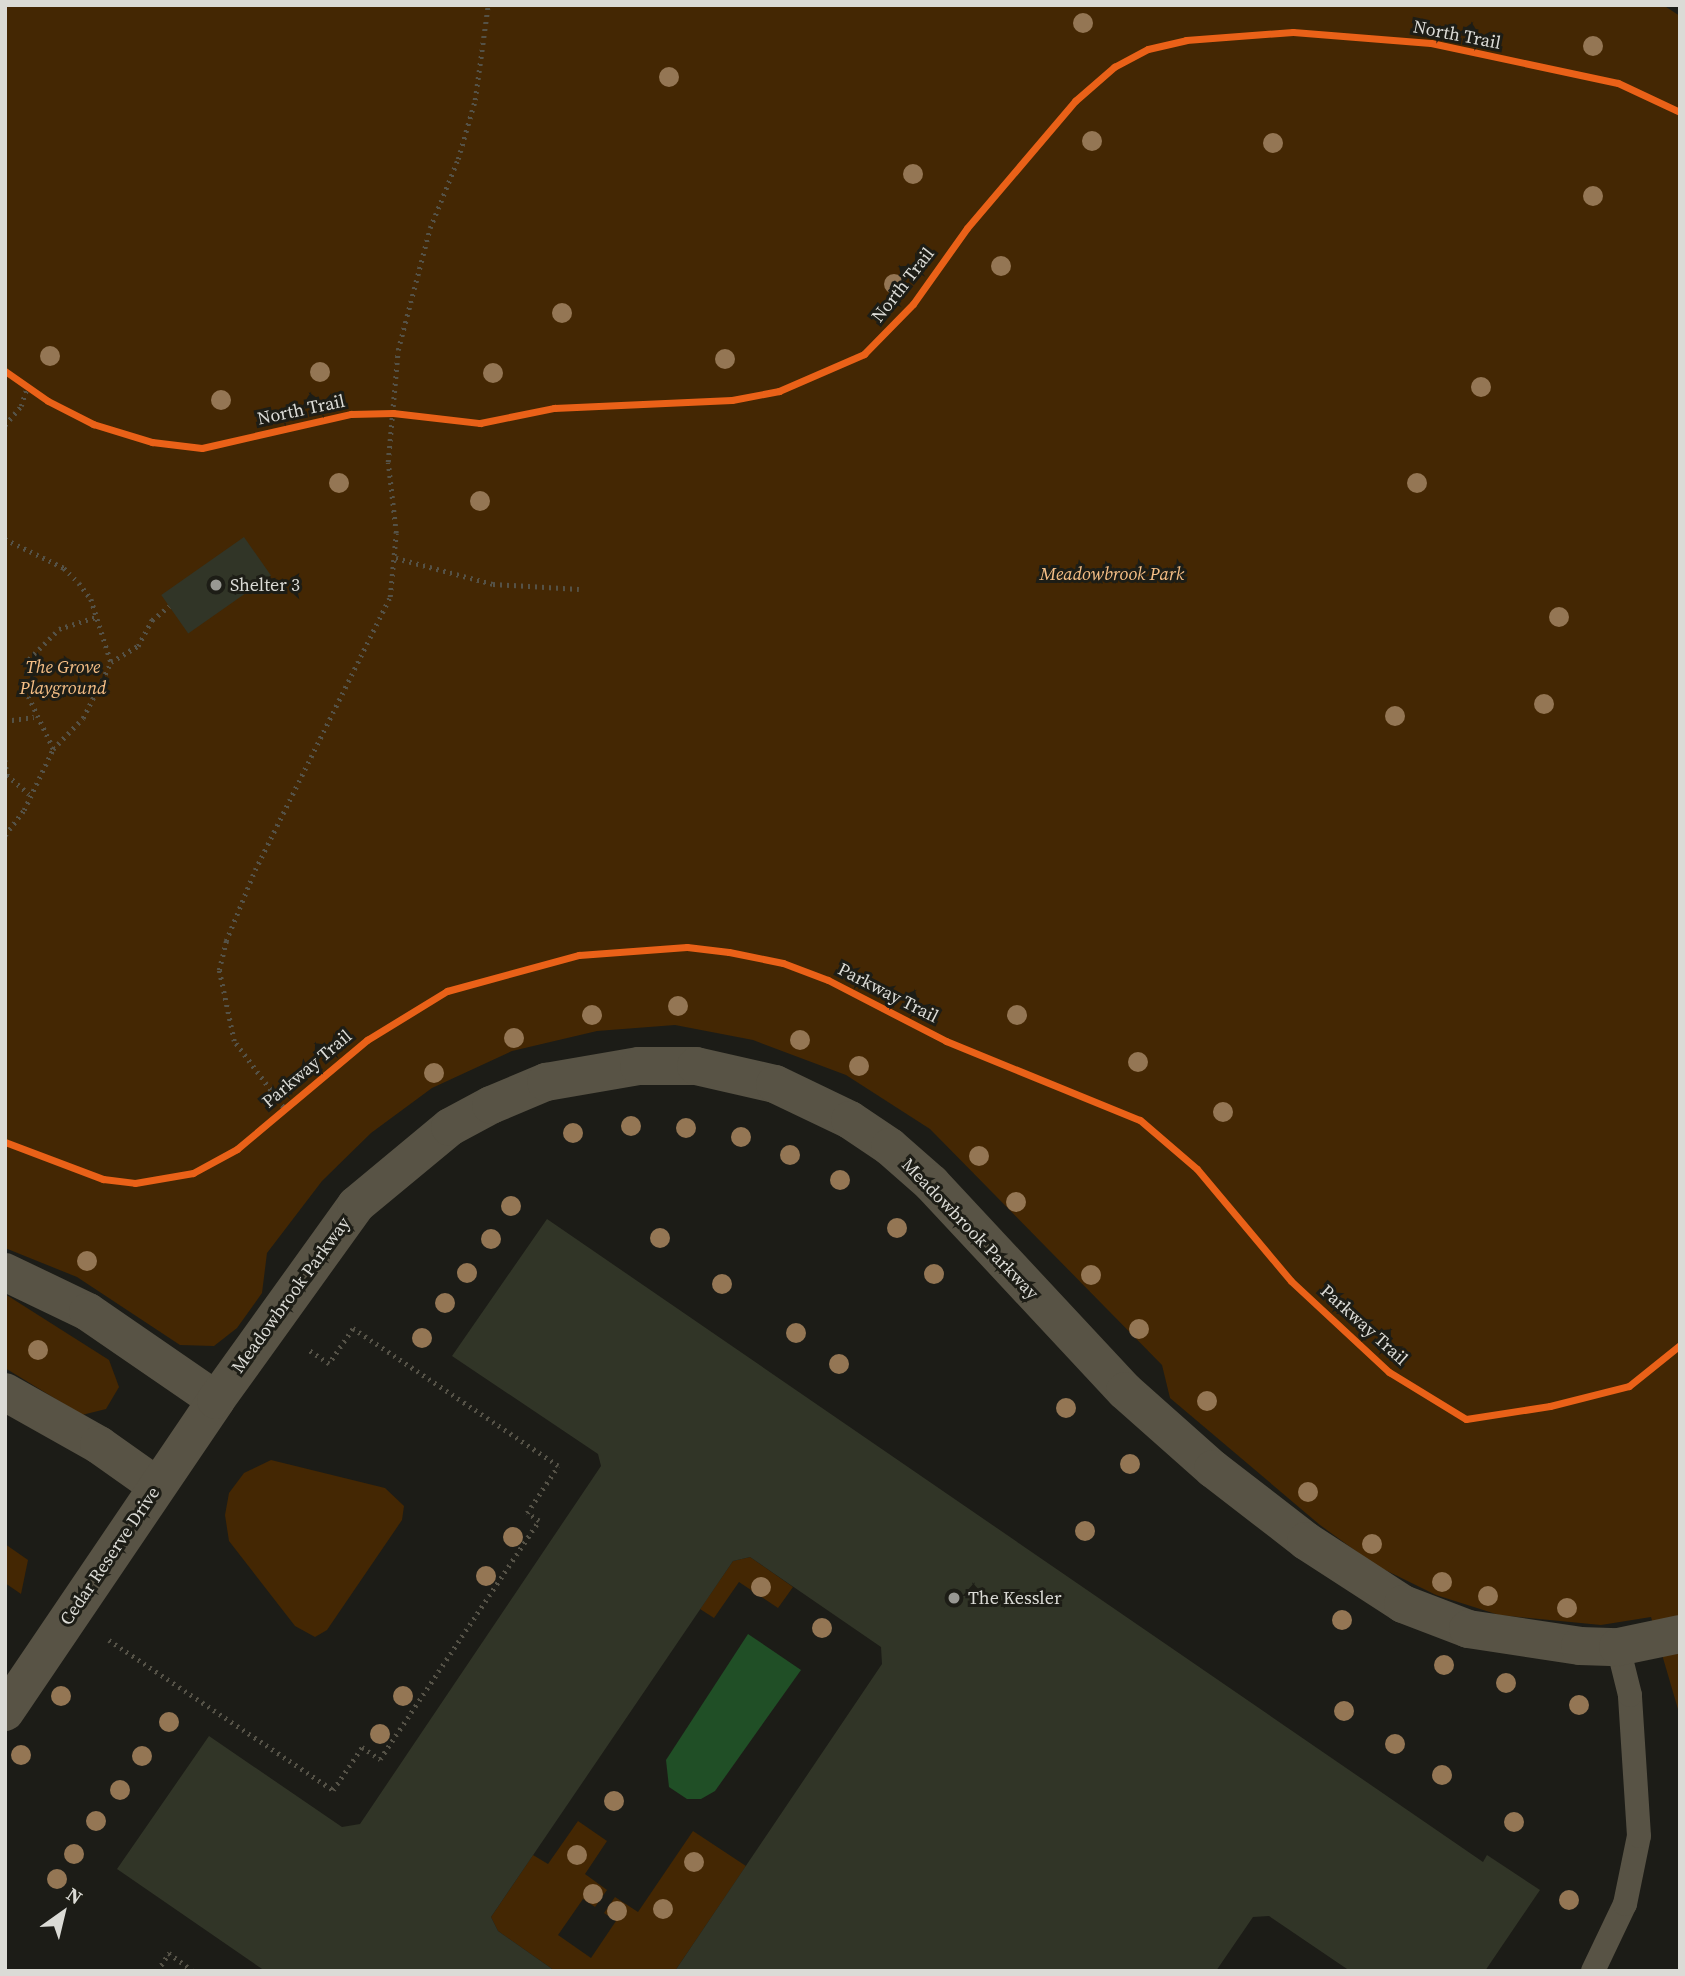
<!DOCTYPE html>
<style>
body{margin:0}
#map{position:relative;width:1685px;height:1976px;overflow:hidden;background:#1c1c17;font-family:"Source Serif 4",serif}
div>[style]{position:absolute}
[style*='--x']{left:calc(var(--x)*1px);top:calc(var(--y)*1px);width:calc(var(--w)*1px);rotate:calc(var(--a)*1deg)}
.green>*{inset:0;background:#442703}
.water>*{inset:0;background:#204f26}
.building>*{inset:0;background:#313527;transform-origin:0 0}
.path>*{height:4.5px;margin-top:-2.25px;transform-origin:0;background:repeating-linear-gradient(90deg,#555247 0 2px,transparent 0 7px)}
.service>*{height:24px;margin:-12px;padding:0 12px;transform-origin:12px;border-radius:12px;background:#585345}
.minor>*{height:38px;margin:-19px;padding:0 19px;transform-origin:19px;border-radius:19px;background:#585345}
.cycleway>*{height:7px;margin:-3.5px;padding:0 3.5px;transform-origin:3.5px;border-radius:3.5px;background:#ea6118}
.trees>*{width:20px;height:20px;margin:-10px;border-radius:50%;background:#947654}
.dots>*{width:19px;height:19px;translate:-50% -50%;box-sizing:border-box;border:4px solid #1d1d16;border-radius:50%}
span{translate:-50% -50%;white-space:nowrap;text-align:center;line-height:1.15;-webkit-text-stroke:6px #1d1d16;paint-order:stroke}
.street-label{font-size:18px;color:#dbdbd6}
.park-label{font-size:18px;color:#f6bf86;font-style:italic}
.poi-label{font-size:18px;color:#dbdbd6}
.left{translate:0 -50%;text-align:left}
.frame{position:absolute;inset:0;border:7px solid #dbdbd6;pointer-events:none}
.north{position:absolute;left:28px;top:1878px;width:70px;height:70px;-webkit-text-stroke:5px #1d1d16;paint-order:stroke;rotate:34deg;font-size:19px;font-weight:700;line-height:28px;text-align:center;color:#dbdbd6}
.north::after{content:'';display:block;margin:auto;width:24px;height:32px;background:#dbdbd6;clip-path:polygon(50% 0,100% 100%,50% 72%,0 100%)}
</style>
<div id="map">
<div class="green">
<i style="clip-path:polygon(5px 5px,1663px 5px,1680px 16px,1680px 1716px,1651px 1617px,1601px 1625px,1499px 1615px,1436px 1595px,1375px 1565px,1320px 1525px,1170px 1398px,1162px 1365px,930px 1129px,846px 1075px,753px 1040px,675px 1025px,597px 1031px,512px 1051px,432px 1088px,371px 1133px,322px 1181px,267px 1253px,262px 1293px,237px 1328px,214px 1346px,180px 1345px,77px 1277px,5px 1248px)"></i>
<i style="clip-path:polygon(5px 1294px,109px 1360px,119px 1387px,106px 1409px,82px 1415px,5px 1368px)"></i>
<i style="clip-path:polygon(271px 1460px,385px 1488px,404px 1506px,402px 1520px,327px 1630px,315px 1637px,295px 1626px,229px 1541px,225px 1515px,229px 1493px,244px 1473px)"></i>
<i style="clip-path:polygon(5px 1544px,28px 1560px,21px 1594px,5px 1583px)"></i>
<i style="clip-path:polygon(750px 1557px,793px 1587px,778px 1608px,739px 1582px,714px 1618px,700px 1609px,733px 1561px)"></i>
<i style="clip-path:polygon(578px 1821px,607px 1841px,585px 1874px,607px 1890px,595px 1907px,583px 1899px,558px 1935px,591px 1958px,616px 1921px,604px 1913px,615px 1897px,638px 1912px,693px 1831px,746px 1866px,675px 1971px,555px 1971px,498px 1931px,491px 1917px,533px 1855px,548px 1864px)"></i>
</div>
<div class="water">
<i style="clip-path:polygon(748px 1634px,801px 1670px,715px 1791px,701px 1799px,687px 1799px,669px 1787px,666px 1760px)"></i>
</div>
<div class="building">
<i style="left:244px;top:537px;width:47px;height:101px;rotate:55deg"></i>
<i style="clip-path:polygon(547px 1219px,1483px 1862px,1487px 1855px,1540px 1890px,1485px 1971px,1350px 1971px,1269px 1916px,1253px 1917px,1216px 1971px,675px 1971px,882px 1664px,881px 1647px,750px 1557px,733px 1561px,491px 1917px,498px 1931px,555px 1971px,265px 1971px,117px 1869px,209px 1736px,342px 1827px,360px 1824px,601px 1466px,598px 1454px,452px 1356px)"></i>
</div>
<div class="path">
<i style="--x:5;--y:425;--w:25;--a:-50"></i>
<i style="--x:21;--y:406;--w:19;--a:-72"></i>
<i style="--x:5;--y:539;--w:66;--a:26.2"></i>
<i style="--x:64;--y:568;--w:21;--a:45"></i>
<i style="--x:79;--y:583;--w:20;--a:53"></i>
<i style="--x:91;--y:599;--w:66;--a:72.4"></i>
<i style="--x:396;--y:558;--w:100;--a:15"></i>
<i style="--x:493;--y:584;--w:86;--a:3.3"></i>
<i style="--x:5;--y:721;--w:29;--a:-8"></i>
<i style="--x:53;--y:749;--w:68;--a:-115.4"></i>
<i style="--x:24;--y:688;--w:29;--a:-80"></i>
<i style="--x:29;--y:659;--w:42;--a:-45"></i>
<i style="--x:59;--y:629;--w:39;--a:-18"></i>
<i style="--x:5;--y:760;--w:15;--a:82"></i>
<i style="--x:7;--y:775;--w:29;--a:41"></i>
<i style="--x:5;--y:835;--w:31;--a:-53"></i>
<i style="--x:24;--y:810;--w:68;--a:-64.6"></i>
<i style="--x:53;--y:749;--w:43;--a:-45.9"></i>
<i style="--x:83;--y:718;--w:63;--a:-63.4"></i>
<i style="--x:111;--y:662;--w:31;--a:-31"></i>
<i style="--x:138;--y:646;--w:30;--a:-62"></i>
<i style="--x:152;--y:620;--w:22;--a:-39"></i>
<i style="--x:283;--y:1107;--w:82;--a:-126.6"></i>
<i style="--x:234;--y:1041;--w:73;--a:-101.9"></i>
<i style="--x:219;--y:970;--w:30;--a:-76"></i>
<i style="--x:226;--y:941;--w:77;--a:-67.8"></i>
<i style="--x:255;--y:870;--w:305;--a:-63.7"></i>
<i style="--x:390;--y:597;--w:64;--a:-84.6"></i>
<i style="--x:396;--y:533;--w:71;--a:-96.4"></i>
<i style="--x:388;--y:462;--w:112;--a:-84.9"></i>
<i style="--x:398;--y:350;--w:126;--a:-75.3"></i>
<i style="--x:430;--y:228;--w:74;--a:-67.9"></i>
<i style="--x:458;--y:159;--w:61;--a:-73.9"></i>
<i style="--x:475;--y:100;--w:96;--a:-82.2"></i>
<i style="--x:109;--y:1640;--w:270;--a:33.8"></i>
<i style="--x:333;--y:1790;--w:52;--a:-56"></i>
<i style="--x:362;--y:1747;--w:22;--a:34"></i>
<i style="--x:380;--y:1759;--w:286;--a:-56.3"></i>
<i style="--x:539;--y:1521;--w:14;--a:-146"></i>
<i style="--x:527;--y:1513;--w:56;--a:-56.6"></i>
<i style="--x:558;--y:1466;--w:247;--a:-146.2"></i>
<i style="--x:353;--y:1329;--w:42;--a:124.4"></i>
<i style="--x:329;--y:1364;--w:25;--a:-146"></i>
<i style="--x:157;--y:1971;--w:22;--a:-56"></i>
<i style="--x:169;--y:1953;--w:30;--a:37"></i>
</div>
<div class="service">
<i style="--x:1593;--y:1971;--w:74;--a:-64.5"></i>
<i style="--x:1625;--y:1904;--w:69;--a:-78.4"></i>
<i style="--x:1639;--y:1836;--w:141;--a:-93.7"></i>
<i style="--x:1630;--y:1695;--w:49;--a:-104"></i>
</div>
<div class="minor">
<i style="--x:5;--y:1272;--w:92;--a:25.7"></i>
<i style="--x:88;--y:1312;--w:155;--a:34.5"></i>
<i style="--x:5;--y:1392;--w:108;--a:29.4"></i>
<i style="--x:99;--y:1445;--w:71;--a:35.3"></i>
<i style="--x:5;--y:1712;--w:377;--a:-55.9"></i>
<i style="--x:216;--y:1400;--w:240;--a:-54.3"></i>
<i style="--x:356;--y:1205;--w:122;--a:-39.7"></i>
<i style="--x:450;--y:1127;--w:47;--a:-28.2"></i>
<i style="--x:491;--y:1105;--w:60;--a:-22.7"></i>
<i style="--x:546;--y:1082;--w:94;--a:-9.8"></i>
<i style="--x:639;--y:1066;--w:57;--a:0"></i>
<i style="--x:696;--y:1066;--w:81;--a:12.8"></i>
<i style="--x:775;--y:1084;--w:83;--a:25.6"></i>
<i style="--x:850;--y:1120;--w:48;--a:34"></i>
<i style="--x:890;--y:1147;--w:55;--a:41.3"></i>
<i style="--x:931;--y:1183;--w:284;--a:47"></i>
<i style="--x:1125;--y:1391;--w:118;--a:41.6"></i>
<i style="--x:1213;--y:1469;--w:118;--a:37.7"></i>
<i style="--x:1306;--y:1541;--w:116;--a:33"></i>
<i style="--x:1403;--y:1604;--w:70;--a:21"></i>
<i style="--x:1468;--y:1629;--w:113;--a:8.6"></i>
<i style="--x:1580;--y:1646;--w:38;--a:2"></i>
<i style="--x:1618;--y:1647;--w:63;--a:-11.8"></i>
</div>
<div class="cycleway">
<i style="--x:5;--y:371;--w:52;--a:34.9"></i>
<i style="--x:48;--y:401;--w:51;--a:27.1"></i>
<i style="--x:93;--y:424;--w:62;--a:17"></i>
<i style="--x:152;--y:442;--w:50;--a:6.8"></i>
<i style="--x:202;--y:448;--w:153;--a:-12.9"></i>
<i style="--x:351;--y:414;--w:42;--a:-1.4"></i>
<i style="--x:393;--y:413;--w:88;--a:6.6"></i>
<i style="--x:480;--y:423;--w:76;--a:-11.5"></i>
<i style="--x:554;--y:408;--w:178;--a:-2.6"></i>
<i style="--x:732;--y:400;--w:48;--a:-10.8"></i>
<i style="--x:779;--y:391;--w:93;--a:-23.5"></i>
<i style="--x:864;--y:354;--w:70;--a:-45.6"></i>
<i style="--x:913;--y:304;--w:93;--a:-54.6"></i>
<i style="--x:967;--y:228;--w:167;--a:-49.6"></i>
<i style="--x:1075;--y:101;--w:52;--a:-41.1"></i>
<i style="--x:1114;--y:67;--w:38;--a:-28"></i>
<i style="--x:1148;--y:49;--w:39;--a:-13"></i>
<i style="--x:1186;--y:40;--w:107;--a:-4.3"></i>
<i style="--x:1293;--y:32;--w:138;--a:4.6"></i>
<i style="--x:1431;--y:43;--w:191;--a:12.1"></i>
<i style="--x:1618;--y:83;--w:68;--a:25.1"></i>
<i style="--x:5;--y:1142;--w:105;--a:20.7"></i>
<i style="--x:103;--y:1179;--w:32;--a:7"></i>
<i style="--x:135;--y:1183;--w:59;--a:-9.8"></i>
<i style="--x:193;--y:1173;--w:50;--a:-28.6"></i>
<i style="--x:237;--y:1149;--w:170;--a:-40"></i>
<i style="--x:367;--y:1040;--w:94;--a:-31.5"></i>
<i style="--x:447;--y:991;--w:137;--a:-15.3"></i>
<i style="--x:579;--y:955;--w:108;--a:-4.2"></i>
<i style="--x:687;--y:947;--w:42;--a:6.8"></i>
<i style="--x:729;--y:952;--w:55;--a:11.5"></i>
<i style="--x:783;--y:963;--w:48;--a:20.7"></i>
<i style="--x:828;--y:980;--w:133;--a:27.3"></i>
<i style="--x:946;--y:1041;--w:209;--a:22.2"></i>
<i style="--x:1140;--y:1120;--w:75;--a:40.7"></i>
<i style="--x:1197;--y:1169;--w:146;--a:50"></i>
<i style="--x:1291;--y:1281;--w:134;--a:42.9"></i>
<i style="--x:1389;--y:1372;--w:90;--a:31.4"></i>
<i style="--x:1466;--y:1419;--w:85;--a:-8.8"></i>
<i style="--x:1550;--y:1406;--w:81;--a:-14.2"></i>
<i style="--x:1629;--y:1386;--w:65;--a:-38.8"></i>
</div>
<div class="trees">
<i style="left:1083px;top:23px"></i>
<i style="left:1593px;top:46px"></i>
<i style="left:669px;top:77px"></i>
<i style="left:1092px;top:141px"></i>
<i style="left:1273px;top:143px"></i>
<i style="left:913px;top:174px"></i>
<i style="left:1593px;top:196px"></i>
<i style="left:1001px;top:266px"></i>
<i style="left:894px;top:284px"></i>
<i style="left:562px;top:313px"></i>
<i style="left:50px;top:356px"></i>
<i style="left:725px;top:359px"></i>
<i style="left:320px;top:372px"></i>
<i style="left:493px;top:373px"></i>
<i style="left:1481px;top:387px"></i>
<i style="left:221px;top:400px"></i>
<i style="left:339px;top:483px"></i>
<i style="left:1417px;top:483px"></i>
<i style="left:480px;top:501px"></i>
<i style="left:1559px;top:617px"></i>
<i style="left:1544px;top:704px"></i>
<i style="left:1395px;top:716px"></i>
<i style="left:678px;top:1006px"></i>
<i style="left:592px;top:1015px"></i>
<i style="left:1017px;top:1015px"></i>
<i style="left:514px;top:1038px"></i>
<i style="left:800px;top:1040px"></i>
<i style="left:1138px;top:1062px"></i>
<i style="left:859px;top:1066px"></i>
<i style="left:434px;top:1073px"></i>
<i style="left:1223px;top:1112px"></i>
<i style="left:631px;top:1126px"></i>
<i style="left:686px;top:1128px"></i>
<i style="left:573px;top:1133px"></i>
<i style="left:741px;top:1137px"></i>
<i style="left:790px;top:1155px"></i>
<i style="left:979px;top:1156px"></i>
<i style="left:840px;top:1180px"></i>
<i style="left:1016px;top:1202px"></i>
<i style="left:511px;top:1206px"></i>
<i style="left:897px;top:1228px"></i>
<i style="left:660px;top:1238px"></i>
<i style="left:491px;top:1239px"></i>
<i style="left:87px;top:1261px"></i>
<i style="left:467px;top:1273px"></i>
<i style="left:934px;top:1274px"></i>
<i style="left:1091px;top:1275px"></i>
<i style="left:722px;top:1284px"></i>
<i style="left:445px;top:1303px"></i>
<i style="left:1139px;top:1329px"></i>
<i style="left:796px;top:1333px"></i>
<i style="left:422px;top:1338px"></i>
<i style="left:38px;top:1350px"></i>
<i style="left:839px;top:1364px"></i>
<i style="left:1207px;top:1401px"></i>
<i style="left:1066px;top:1408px"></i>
<i style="left:1130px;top:1464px"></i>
<i style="left:1308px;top:1492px"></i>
<i style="left:1085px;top:1531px"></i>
<i style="left:513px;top:1537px"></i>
<i style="left:1372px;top:1544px"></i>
<i style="left:486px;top:1576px"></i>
<i style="left:1442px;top:1582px"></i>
<i style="left:761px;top:1587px"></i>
<i style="left:1488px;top:1596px"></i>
<i style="left:1567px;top:1608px"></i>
<i style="left:1342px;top:1620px"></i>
<i style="left:822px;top:1628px"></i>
<i style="left:1444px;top:1665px"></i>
<i style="left:1506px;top:1683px"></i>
<i style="left:61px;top:1696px"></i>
<i style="left:403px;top:1696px"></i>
<i style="left:1579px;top:1705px"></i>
<i style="left:1344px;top:1711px"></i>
<i style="left:169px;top:1722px"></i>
<i style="left:380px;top:1734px"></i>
<i style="left:1395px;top:1744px"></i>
<i style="left:21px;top:1755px"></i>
<i style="left:142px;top:1756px"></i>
<i style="left:1442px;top:1775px"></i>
<i style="left:120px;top:1790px"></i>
<i style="left:614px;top:1801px"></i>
<i style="left:96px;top:1821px"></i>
<i style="left:1514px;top:1822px"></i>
<i style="left:74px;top:1854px"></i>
<i style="left:577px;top:1855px"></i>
<i style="left:694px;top:1862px"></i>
<i style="left:57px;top:1879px"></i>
<i style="left:593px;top:1894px"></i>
<i style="left:1569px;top:1900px"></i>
<i style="left:663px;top:1909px"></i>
<i style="left:617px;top:1911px"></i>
</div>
<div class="dots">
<i style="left:216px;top:585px;background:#989893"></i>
<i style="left:954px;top:1598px;background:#989893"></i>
</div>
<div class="street-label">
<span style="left:1457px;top:35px;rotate:11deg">North Trail</span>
<span style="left:903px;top:285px;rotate:-52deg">North Trail</span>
<span style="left:301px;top:410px;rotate:-12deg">North Trail</span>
<span style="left:888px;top:993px;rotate:27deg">Parkway Trail</span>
<span style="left:307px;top:1069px;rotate:-40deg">Parkway Trail</span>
<span style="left:970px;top:1229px;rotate:46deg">Meadowbrook Parkway</span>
<span style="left:291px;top:1295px;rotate:-54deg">Meadowbrook Parkway</span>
<span style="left:1364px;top:1325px;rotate:42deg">Parkway Trail</span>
<span style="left:110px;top:1556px;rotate:-56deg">Cedar Reserve Drive</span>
</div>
<div class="park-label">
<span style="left:1112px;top:574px">Meadowbrook Park</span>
<span style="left:63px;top:678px">The Grove<br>Playground</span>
</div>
<div class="poi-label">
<span class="left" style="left:230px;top:585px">Shelter 3</span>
<span class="left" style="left:968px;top:1598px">The Kessler</span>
</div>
<div class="frame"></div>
<div class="north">N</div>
</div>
